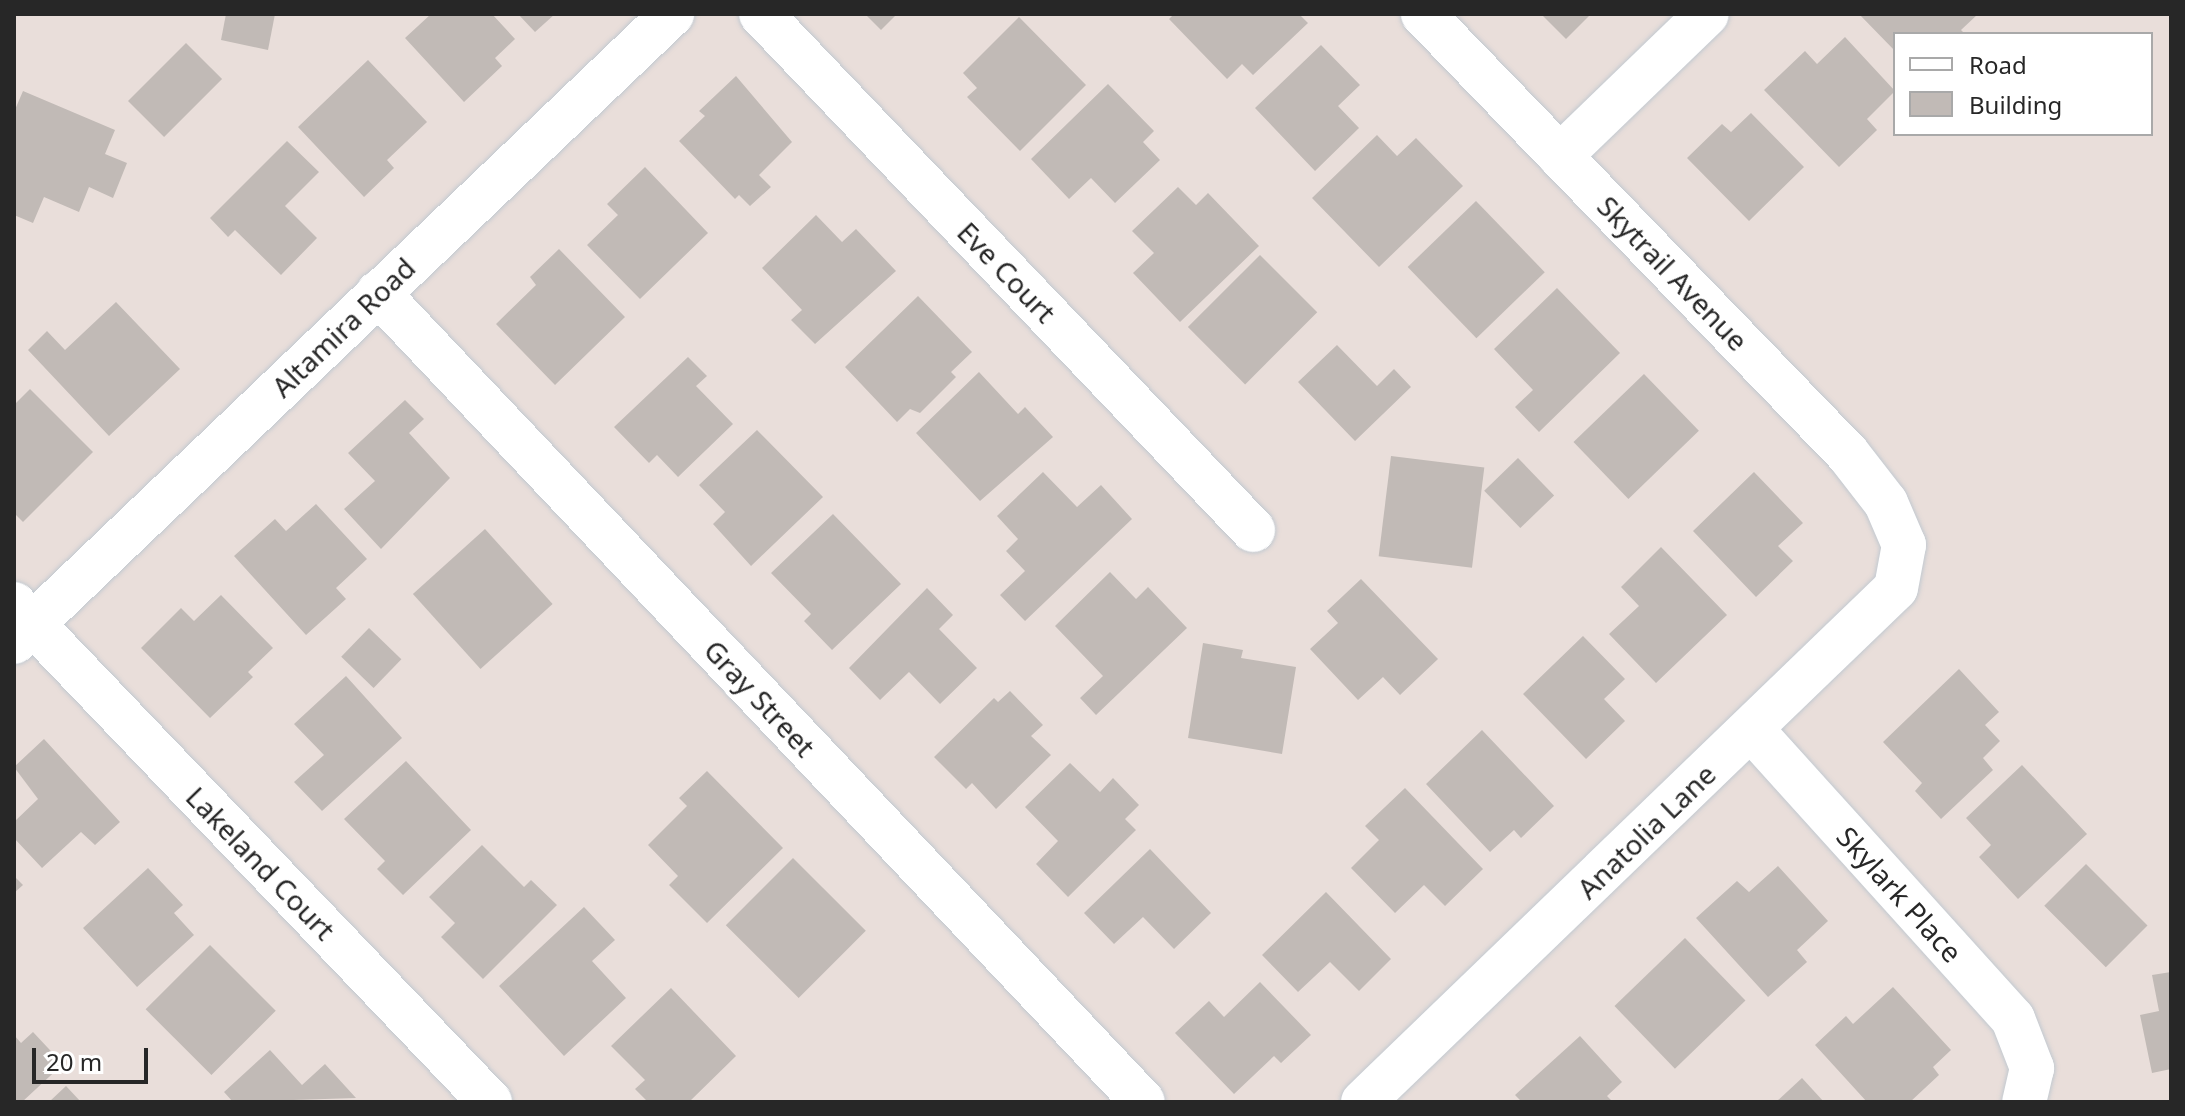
<!DOCTYPE html>
<style>
body{margin:0}
#map{position:relative;width:2185px;height:1116px;overflow:hidden;background:#e9deda;font-family:"Noto Sans",sans-serif}
div>[style]{position:absolute}
[style*='--x']{left:calc(var(--x)*1px);top:calc(var(--y)*1px);width:calc(var(--w)*1px);rotate:calc(var(--a)*1deg)}
.building>*{inset:0;background:#c1bab6;transform-origin:0 0}
.roads{filter:drop-shadow(0 0 2px #c2c9d0) drop-shadow(0 0 2px #c2c9d0)}
.minor>*{height:44px;margin:-22px;padding:0 22px;transform-origin:22px;border-radius:22px;background:#fff}
span{translate:-50% -50%;white-space:nowrap;text-align:center;line-height:1.15;-webkit-text-stroke:8px #fff;paint-order:stroke}
.street-label{font-size:28px;color:#272727}
.frame{position:absolute;inset:0;border:16px solid #272727;pointer-events:none}
.legend{position:absolute;left:1893px;top:32px;width:260px;height:104px;box-sizing:border-box;background:#fff;border:2px solid #a9a9a9;margin:0;padding:10px 14px;list-style:none;font-size:24px;color:#272727}
.legend li{display:flex;align-items:center;gap:16px;height:40px}
.legend b{width:40px;border:2px solid #a9a9a9}
.scale{position:absolute;left:32px;top:1048px;width:116px;height:36px;box-sizing:border-box;border:4px solid #272727;border-top:0;padding-left:10px;font-size:24px;line-height:28px;white-space:nowrap;color:#272727;-webkit-text-stroke:6px #fff;paint-order:stroke}
</style>
<div id="map">
<div class="building">
<i style="clip-path:polygon(226px 14px,275px 14px,268px 50px,221px 40px)"></i>
<i style="clip-path:polygon(431px 14px,492px 14px,515px 39px,495px 58px,502px 66px,464px 102px,405px 38px)"></i>
<i style="clip-path:polygon(518px 14px,555px 14px,535px 32px)"></i>
<i style="clip-path:polygon(865px 14px,897px 14px,881px 30px)"></i>
<i style="clip-path:polygon(1174px 14px,1299px 14px,1308px 23px,1253px 75px,1242px 64px,1227px 79px,1169px 19px)"></i>
<i style="clip-path:polygon(1541px 14px,1591px 14px,1566px 39px)"></i>
<i style="clip-path:polygon(1859px 14px,1978px 14px,1961px 30px,1965px 34px,1895px 34px,1895px 51px)"></i>
<i style="clip-path:polygon(1019px 17px,1086px 85px,1020px 151px,967px 97px,977px 88px,963px 73px)"></i>
<i style="clip-path:polygon(1845px 37px,1895px 91px,1867px 119px,1877px 130px,1839px 167px,1764px 90px,1805px 51px,1817px 64px)"></i>
<i style="left:186px;top:43px;width:51px;height:82px;rotate:45deg"></i>
<i style="clip-path:polygon(1321px 45px,1360px 85px,1338px 106px,1359px 128px,1315px 171px,1255px 108px)"></i>
<i style="clip-path:polygon(368px 60px,427px 122px,387px 160px,394px 168px,364px 197px,298px 127px)"></i>
<i style="clip-path:polygon(736px 76px,792px 142px,759px 175px,771px 187px,750px 206px,739px 195px,735px 199px,679px 141px,705px 116px,699px 111px)"></i>
<i style="clip-path:polygon(1108px 84px,1154px 131px,1143px 142px,1160px 160px,1115px 203px,1091px 178px,1069px 199px,1031px 159px)"></i>
<i style="clip-path:polygon(23px 91px,115px 130px,105px 154px,127px 163px,113px 198px,89px 187px,79px 212px,44px 197px,33px 223px,14px 215px,14px 112px)"></i>
<i style="clip-path:polygon(1751px 113px,1804px 167px,1749px 221px,1687px 158px,1722px 124px,1731px 132px)"></i>
<i style="clip-path:polygon(1377px 135px,1397px 156px,1416px 138px,1463px 186px,1379px 267px,1312px 198px)"></i>
<i style="clip-path:polygon(287px 141px,319px 172px,285px 206px,317px 238px,281px 275px,235px 230px,228px 237px,210px 218px)"></i>
<i style="clip-path:polygon(645px 167px,708px 233px,640px 299px,587px 245px,618px 215px,607px 204px)"></i>
<i style="clip-path:polygon(1178px 187px,1196px 205px,1208px 193px,1259px 246px,1180px 322px,1133px 273px,1154px 253px,1132px 231px)"></i>
<i style="left:1476px;top:201px;width:99px;height:95px;rotate:46deg"></i>
<i style="clip-path:polygon(816px 215px,842px 242px,856px 229px,896px 271px,815px 344px,791px 320px,802px 310px,762px 268px)"></i>
<i style="clip-path:polygon(559px 249px,625px 317px,555px 385px,496px 324px,536px 285px,530px 277px)"></i>
<i style="left:1260px;top:255px;width:81px;height:102px;rotate:45deg"></i>
<i style="clip-path:polygon(1557px 288px,1620px 353px,1539px 432px,1515px 407px,1533px 390px,1494px 349px)"></i>
<i style="clip-path:polygon(918px 296px,972px 352px,951px 372px,956px 377px,920px 413px,910px 409px,897px 422px,845px 367px)"></i>
<i style="clip-path:polygon(116px 302px,180px 369px,109px 436px,28px 350px,47px 331px,65px 350px)"></i>
<i style="clip-path:polygon(1337px 345px,1377px 386px,1394px 369px,1411px 387px,1355px 441px,1298px 382px)"></i>
<i style="clip-path:polygon(688px 357px,707px 376px,696px 386px,733px 424px,678px 477px,657px 455px,649px 463px,614px 427px)"></i>
<i style="clip-path:polygon(979px 372px,1018px 414px,1025px 407px,1053px 437px,980px 501px,916px 433px)"></i>
<i style="left:1644px;top:374px;width:79px;height:98px;rotate:46deg"></i>
<i style="clip-path:polygon(30px 389px,93px 452px,23px 522px,14px 513px,14px 405px)"></i>
<i style="clip-path:polygon(405px 400px,424px 419px,409px 433px,450px 478px,381px 549px,344px 509px,375px 481px,348px 453px)"></i>
<i style="clip-path:polygon(757px 430px,823px 497px,751px 566px,713px 524px,725px 512px,699px 485px)"></i>
<i style="left:1391px;top:456px;width:94px;height:101px;rotate:7deg"></i>
<i style="left:1518px;top:458px;width:52px;height:47px;rotate:46deg"></i>
<i style="clip-path:polygon(1043px 472px,1077px 507px,1101px 485px,1132px 519px,1025px 621px,1000px 595px,1025px 571px,1006px 551px,1018px 539px,997px 516px)"></i>
<i style="clip-path:polygon(1754px 472px,1803px 523px,1778px 546px,1793px 561px,1756px 597px,1693px 531px)"></i>
<i style="clip-path:polygon(316px 504px,367px 559px,336px 588px,346px 599px,306px 635px,234px 556px,275px 519px,286px 531px)"></i>
<i style="clip-path:polygon(833px 514px,901px 584px,832px 650px,804px 621px,811px 614px,771px 573px)"></i>
<i style="left:485px;top:529px;width:101px;height:97px;rotate:48deg"></i>
<i style="clip-path:polygon(1661px 547px,1727px 615px,1656px 683px,1609px 634px,1639px 606px,1621px 587px)"></i>
<i style="clip-path:polygon(1110px 572px,1136px 599px,1148px 587px,1187px 628px,1096px 715px,1080px 698px,1103px 676px,1055px 626px)"></i>
<i style="clip-path:polygon(1361px 579px,1438px 659px,1400px 695px,1383px 677px,1358px 700px,1310px 649px,1338px 623px,1327px 611px)"></i>
<i style="clip-path:polygon(927px 588px,953px 615px,939px 629px,977px 668px,940px 704px,909px 672px,880px 700px,849px 668px)"></i>
<i style="clip-path:polygon(221px 595px,273px 648px,248px 672px,253px 677px,210px 718px,141px 648px,181px 608px,194px 621px)"></i>
<i style="left:369px;top:628px;width:45px;height:40px;rotate:44deg"></i>
<i style="clip-path:polygon(1583px 636px,1625px 679px,1604px 699px,1625px 721px,1586px 759px,1523px 694px)"></i>
<i style="clip-path:polygon(1203px 643px,1243px 650px,1241px 658px,1296px 667px,1282px 754px,1188px 738px)"></i>
<i style="clip-path:polygon(1959px 669px,1999px 712px,1985px 725px,2000px 741px,1983px 758px,1993px 770px,1941px 819px,1915px 791px,1922px 783px,1883px 742px)"></i>
<i style="clip-path:polygon(346px 676px,402px 738px,322px 811px,294px 782px,324px 755px,294px 724px)"></i>
<i style="clip-path:polygon(1010px 691px,1043px 725px,1031px 736px,1051px 755px,996px 809px,972px 783px,966px 789px,934px 757px,994px 698px,998px 702px)"></i>
<i style="clip-path:polygon(1482px 730px,1554px 806px,1521px 838px,1514px 830px,1490px 852px,1426px 784px)"></i>
<i style="clip-path:polygon(44px 739px,120px 822px,95px 845px,81px 832px,42px 868px,14px 838px,14px 822px,38px 799px,14px 767px)"></i>
<i style="clip-path:polygon(406px 761px,471px 830px,403px 895px,377px 869px,385px 861px,344px 819px)"></i>
<i style="clip-path:polygon(1070px 763px,1100px 792px,1113px 778px,1139px 805px,1125px 819px,1136px 830px,1068px 897px,1036px 864px,1058px 841px,1025px 807px)"></i>
<i style="clip-path:polygon(2022px 765px,2087px 834px,2018px 899px,1979px 857px,1991px 845px,1966px 818px)"></i>
<i style="clip-path:polygon(707px 771px,783px 848px,707px 923px,669px 885px,678px 876px,648px 845px,687px 806px,679px 798px)"></i>
<i style="clip-path:polygon(1405px 788px,1483px 869px,1445px 906px,1424px 885px,1395px 913px,1351px 868px,1379px 840px,1365px 826px)"></i>
<i style="clip-path:polygon(482px 845px,524px 887px,531px 880px,557px 905px,483px 979px,441px 937px,455px 923px,429px 897px)"></i>
<i style="clip-path:polygon(1150px 849px,1211px 913px,1174px 949px,1143px 917px,1114px 944px,1084px 913px)"></i>
<i style="left:793px;top:858px;width:103px;height:95px;rotate:45deg"></i>
<i style="left:2086px;top:864px;width:87px;height:59px;rotate:45deg"></i>
<i style="clip-path:polygon(1778px 866px,1828px 921px,1797px 950px,1807px 962px,1768px 997px,1696px 918px,1737px 881px,1749px 892px)"></i>
<i style="clip-path:polygon(148px 868px,183px 905px,174px 913px,194px 935px,137px 987px,83px 928px)"></i>
<i style="clip-path:polygon(14px 876px,23px 885px,14px 893px)"></i>
<i style="clip-path:polygon(1326px 892px,1391px 959px,1359px 991px,1330px 962px,1298px 992px,1262px 955px)"></i>
<i style="clip-path:polygon(584px 907px,615px 940px,592px 961px,626px 998px,564px 1056px,499px 986px)"></i>
<i style="left:1685px;top:938px;width:87px;height:98px;rotate:46deg"></i>
<i style="left:210px;top:945px;width:93px;height:91px;rotate:45deg"></i>
<i style="clip-path:polygon(2171px 972px,2171px 1069px,2152px 1073px,2140px 1015px,2159px 1011px,2152px 975px)"></i>
<i style="clip-path:polygon(1260px 982px,1311px 1035px,1281px 1063px,1274px 1056px,1234px 1094px,1175px 1033px,1209px 1001px,1224px 1017px)"></i>
<i style="clip-path:polygon(1893px 987px,1951px 1050px,1933px 1067px,1939px 1075px,1910px 1102px,1867px 1102px,1815px 1045px,1846px 1016px,1853px 1024px)"></i>
<i style="clip-path:polygon(671px 988px,736px 1056px,689px 1102px,648px 1102px,635px 1089px,645px 1080px,611px 1046px)"></i>
<i style="clip-path:polygon(33px 1032px,63px 1064px,22px 1102px,14px 1102px,14px 1035px,21px 1043px)"></i>
<i style="clip-path:polygon(1580px 1036px,1622px 1082px,1607px 1096px,1613px 1102px,1522px 1102px,1515px 1095px)"></i>
<i style="clip-path:polygon(270px 1050px,302px 1085px,325px 1064px,356px 1098px,233px 1102px,224px 1092px)"></i>
<i style="clip-path:polygon(1802px 1078px,1824px 1102px,1776px 1102px)"></i>
<i style="clip-path:polygon(66px 1086px,81px 1102px,49px 1102px)"></i>
</div>
<div class="roads">
<div class="minor">
<i style="--x:761;--y:14;--w:713;--a:46.36"></i>
<i style="--x:1560;--y:156;--w:204;--a:-44"></i>
<i style="--x:378;--y:293;--w:1113;--a:46.6"></i>
<i style="--x:14;--y:604;--w:689;--a:46.29"></i>
<i style="--x:14;--y:642;--w:910;--a:-43.66"></i>
<i style="--x:1752;--y:730;--w:389;--a:47.9"></i>
<i style="--x:2013;--y:1019;--w:53;--a:68.8"></i>
<i style="--x:2032;--y:1068;--w:35;--a:103"></i>
<i style="--x:1363;--y:1102;--w:740;--a:-43.96"></i>
<i style="--x:1896;--y:588;--w:44;--a:-79.5"></i>
<i style="--x:1904;--y:545;--w:46;--a:-113.2"></i>
<i style="--x:1886;--y:503;--w:62;--a:-127.8"></i>
<i style="--x:1848;--y:454;--w:612;--a:-134.01"></i>
</div>
</div>
<div class="street-label">
<span style="left:1007px;top:272px;rotate:46deg">Eve Court</span>
<span style="left:1673px;top:273px;rotate:46deg">Skytrail Avenue</span>
<span style="left:343px;top:327px;rotate:-44deg">Altamira Road</span>
<span style="left:760px;top:698px;rotate:47deg">Gray Street</span>
<span style="left:1646px;top:831px;rotate:-44deg">Anatolia Lane</span>
<span style="left:261px;top:863px;rotate:46deg">Lakeland Court</span>
<span style="left:1900px;top:894px;rotate:48deg">Skylark Place</span>
</div>
<div class="frame"></div>
<ul class="legend">
<li><b style="height:10px;background:#fff"></b>Road</li>
<li><b style="height:22px;background:#c1bab6"></b>Building</li>
</ul>
<div class="scale">20 m</div>
</div>
